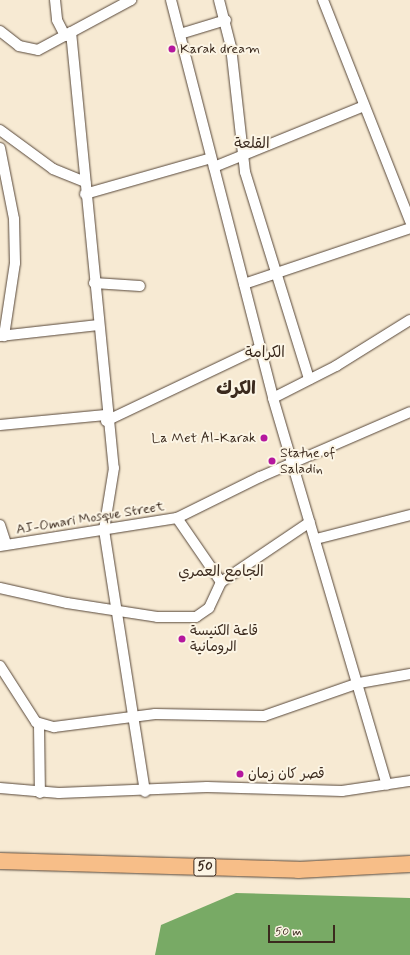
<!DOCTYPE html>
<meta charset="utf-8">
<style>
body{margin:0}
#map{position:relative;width:410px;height:955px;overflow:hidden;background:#f7ead3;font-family:Mynerve,"Playpen Sans Arabic",sans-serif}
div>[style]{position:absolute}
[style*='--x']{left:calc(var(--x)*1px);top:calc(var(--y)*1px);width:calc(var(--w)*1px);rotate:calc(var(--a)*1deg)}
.forest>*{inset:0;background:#78aa65}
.roads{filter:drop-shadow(0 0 1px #574739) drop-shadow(0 0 1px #574739)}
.minor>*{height:10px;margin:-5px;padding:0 5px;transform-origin:5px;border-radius:5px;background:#fff}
.primary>*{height:16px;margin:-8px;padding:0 8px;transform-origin:8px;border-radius:8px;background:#f7be88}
.dots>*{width:11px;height:11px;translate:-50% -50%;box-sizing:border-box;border:2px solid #fcf5e5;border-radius:50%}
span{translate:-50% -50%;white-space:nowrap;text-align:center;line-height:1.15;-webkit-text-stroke:4px #fcf5e5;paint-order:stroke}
.shield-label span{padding:1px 3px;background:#fcf5e5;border:1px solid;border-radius:3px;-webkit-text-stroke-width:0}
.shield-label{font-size:13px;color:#3b2a1e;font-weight:700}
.poi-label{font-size:14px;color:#3b2a1e}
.left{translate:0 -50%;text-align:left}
.right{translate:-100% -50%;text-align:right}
.street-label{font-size:14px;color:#3b2a1e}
.neighbourhood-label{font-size:15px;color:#3b2a1e}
.district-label{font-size:18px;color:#3b2a1e;font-weight:700}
.scale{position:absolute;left:268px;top:925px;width:67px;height:18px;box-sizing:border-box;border:2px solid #3b2a1e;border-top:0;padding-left:5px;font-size:12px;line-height:14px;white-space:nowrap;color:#3b2a1e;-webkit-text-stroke:3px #fcf5e5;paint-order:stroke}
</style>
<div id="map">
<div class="forest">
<i style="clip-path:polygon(236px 893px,410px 898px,410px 955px,155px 955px,161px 925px)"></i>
</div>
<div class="roads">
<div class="minor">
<i style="--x:55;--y:0;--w:20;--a:84"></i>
<i style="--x:57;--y:20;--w:18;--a:63"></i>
<i style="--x:171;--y:0;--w:411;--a:75.6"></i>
<i style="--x:273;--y:398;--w:403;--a:73.6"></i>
<i style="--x:219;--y:0;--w:49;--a:75.7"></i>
<i style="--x:231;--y:47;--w:126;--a:83.6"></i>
<i style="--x:245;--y:172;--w:217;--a:72.8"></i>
<i style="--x:323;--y:0;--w:238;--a:68.5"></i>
<i style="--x:0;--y:31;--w:24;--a:38"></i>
<i style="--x:19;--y:46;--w:19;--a:12"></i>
<i style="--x:38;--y:50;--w:106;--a:-28.3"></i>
<i style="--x:71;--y:32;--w:438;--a:84.4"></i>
<i style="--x:114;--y:468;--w:63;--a:99.2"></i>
<i style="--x:104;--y:530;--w:265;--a:81.1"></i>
<i style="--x:180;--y:34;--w:48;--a:-16.9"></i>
<i style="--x:0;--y:130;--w:66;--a:36.3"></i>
<i style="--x:53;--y:169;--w:35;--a:22"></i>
<i style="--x:0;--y:148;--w:72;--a:78.8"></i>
<i style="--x:14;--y:219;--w:44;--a:88.7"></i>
<i style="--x:15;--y:263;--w:74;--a:98.6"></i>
<i style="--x:214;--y:167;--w:162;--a:-22.1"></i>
<i style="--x:85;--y:194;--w:131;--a:-15.9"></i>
<i style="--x:94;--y:283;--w:46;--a:3.7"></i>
<i style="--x:244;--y:284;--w:175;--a:-18.6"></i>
<i style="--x:0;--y:336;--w:99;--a:-6.4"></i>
<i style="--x:273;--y:398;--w:71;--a:-26.9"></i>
<i style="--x:336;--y:366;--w:87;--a:-31.9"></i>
<i style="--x:106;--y:421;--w:170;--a:-25.4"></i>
<i style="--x:0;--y:425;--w:106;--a:-5.4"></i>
<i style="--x:177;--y:518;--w:78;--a:55.5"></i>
<i style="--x:0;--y:525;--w:20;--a:72"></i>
<i style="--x:316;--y:539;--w:97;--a:-14.3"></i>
<i style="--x:0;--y:546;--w:179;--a:-9"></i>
<i style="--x:177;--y:518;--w:93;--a:-26.3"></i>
<i style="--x:260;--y:477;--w:163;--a:-23.4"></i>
<i style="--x:0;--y:588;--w:69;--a:12.6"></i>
<i style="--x:67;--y:603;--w:91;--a:8.8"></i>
<i style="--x:157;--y:617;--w:39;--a:0"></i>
<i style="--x:196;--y:617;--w:16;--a:-35"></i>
<i style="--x:209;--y:608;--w:29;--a:-65"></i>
<i style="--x:221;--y:582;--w:107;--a:-34"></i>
<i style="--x:0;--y:666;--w:67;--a:57.3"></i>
<i style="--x:36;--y:722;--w:19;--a:16"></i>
<i style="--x:54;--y:727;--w:102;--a:-7.3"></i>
<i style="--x:155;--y:714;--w:109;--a:1.1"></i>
<i style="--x:264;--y:716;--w:101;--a:-19.2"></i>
<i style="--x:359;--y:683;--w:52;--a:-10"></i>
<i style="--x:39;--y:725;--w:68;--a:89.2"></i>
<i style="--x:0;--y:788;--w:59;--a:4.8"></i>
<i style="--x:59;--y:793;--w:148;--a:-2.3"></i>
<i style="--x:207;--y:787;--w:135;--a:1.7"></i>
<i style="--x:342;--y:791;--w:69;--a:-8.4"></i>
</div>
<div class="primary">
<i style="--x:0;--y:861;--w:298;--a:1.7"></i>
<i style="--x:298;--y:870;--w:112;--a:-3.1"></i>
</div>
</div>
<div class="dots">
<i style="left:172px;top:49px;background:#b5179e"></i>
<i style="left:264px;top:438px;background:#b5179e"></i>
<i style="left:272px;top:461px;background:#b5179e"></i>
<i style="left:182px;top:639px;background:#b5179e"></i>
<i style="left:240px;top:774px;background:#b5179e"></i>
</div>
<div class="shield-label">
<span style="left:205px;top:867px">50</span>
</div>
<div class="poi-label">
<span class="left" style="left:180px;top:49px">Karak dream</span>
<span class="right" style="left:256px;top:438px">La Met Al-Karak</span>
<span class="left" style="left:280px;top:461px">Statue of<br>Saladin</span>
<span class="left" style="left:190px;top:639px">قاعة الكنيسة<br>الرومانية</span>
<span class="left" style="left:248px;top:774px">قصر كان زمان</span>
</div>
<div class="street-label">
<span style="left:90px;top:518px;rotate:-9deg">AI-Omari Mosque Street</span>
</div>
<div class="neighbourhood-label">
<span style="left:252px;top:145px">القلعة</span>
<span style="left:265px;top:354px">الكرامة</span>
<span style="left:221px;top:573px">الجامع العمري</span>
</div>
<div class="district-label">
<span style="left:236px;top:389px">الكرك</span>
</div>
<div class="scale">50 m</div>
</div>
